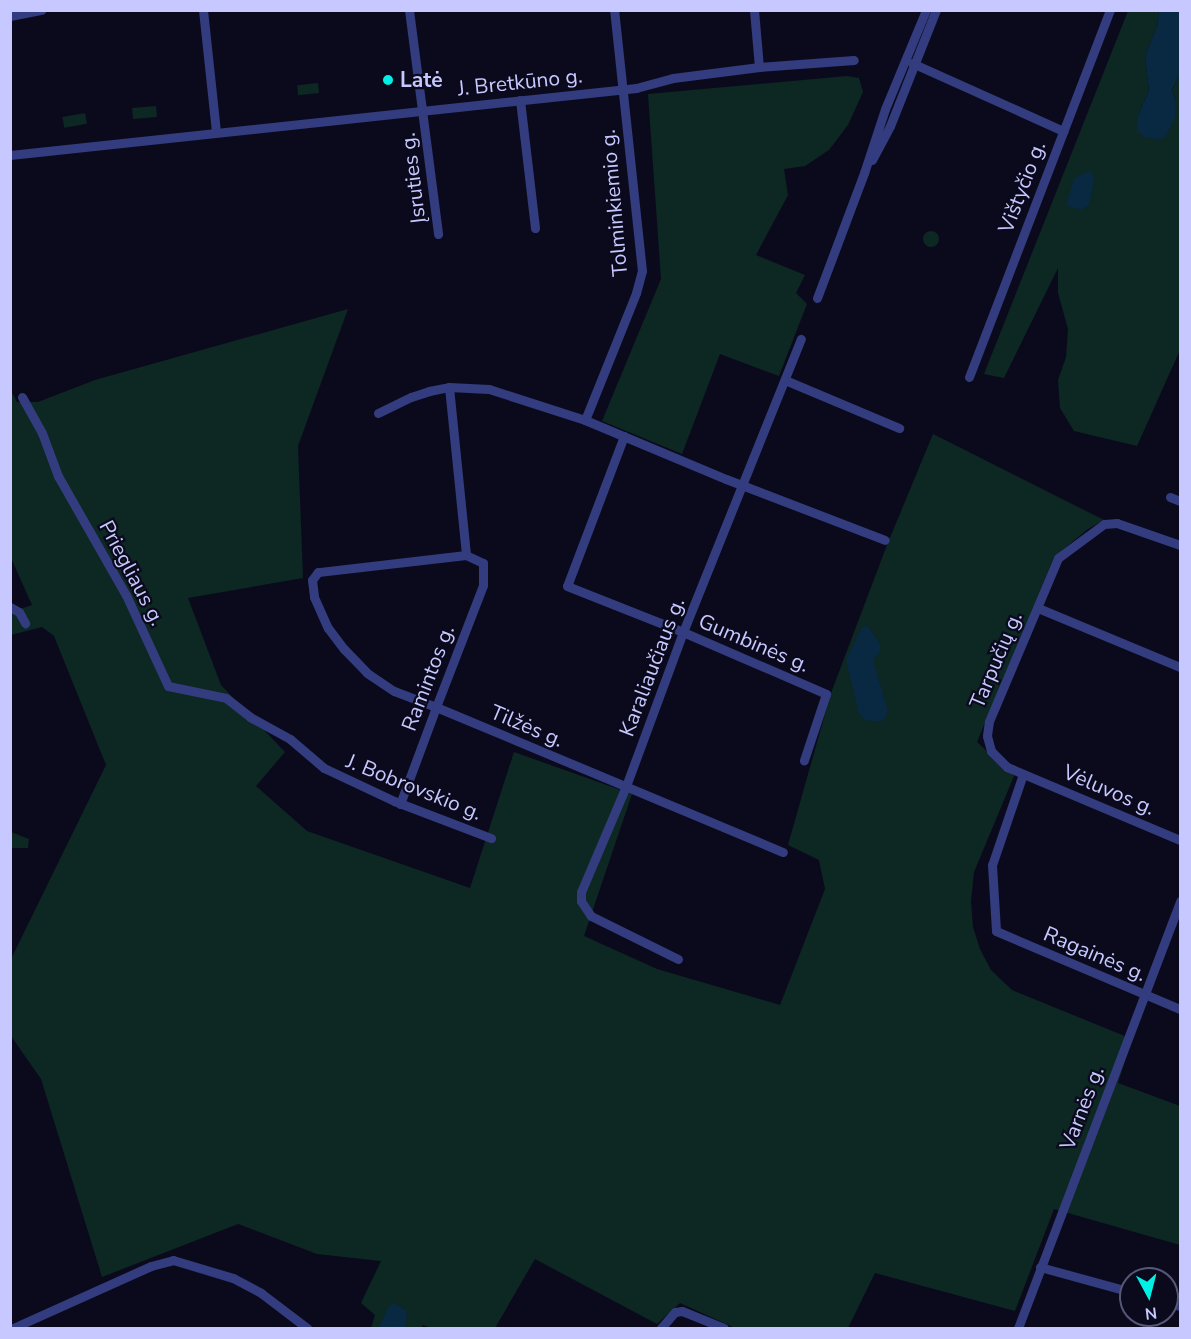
<!DOCTYPE html>
<meta charset="utf-8">
<style>
body{margin:0}
#map{position:relative;width:1191px;height:1339px;overflow:hidden;background:#0b0a1d;font-family:"Nunito Sans",sans-serif}
div>[style]{position:absolute}
[style*='--x']{left:calc(var(--x)*1px);top:calc(var(--y)*1px);width:calc(var(--w)*1px);rotate:calc(var(--a)*1deg)}
.green>*{inset:0;background:#0d2722;transform-origin:0 0}
.round{border-radius:50%}
.water>*{inset:0;background:#092842}
.street>*{height:9px;margin:-4.5px;padding:0 4.5px;transform-origin:4.5px;border-radius:4.5px;background:#333c7e}
.dots>*{width:16px;height:16px;translate:-50% -50%;box-sizing:border-box;border:3px solid #0b0a1d;border-radius:50%}
span{translate:-50% -50%;white-space:nowrap;text-align:center;line-height:1.15;-webkit-text-stroke:4.5px #0b0a1d;paint-order:stroke}
.poi-label{font-size:21px;color:#c6c8ff;font-weight:700}
.left{translate:0 -50%;text-align:left}
.street-label{font-size:21px;color:#c6c8ff}
.frame{position:absolute;inset:0;border:12px solid #c6c8ff;pointer-events:none}
.north{position:absolute;left:1119px;top:1267px;width:60px;height:60px;box-sizing:border-box;background:#0b0a1d;border:2px solid #565677;border-radius:50%;rotate:173deg;font-size:16px;font-weight:700;line-height:24px;text-align:center;color:#c6c8ff}
.north::after{content:'';display:block;margin:auto;width:21px;height:27px;background:#00f1e4;clip-path:polygon(50% 0,100% 100%,50% 72%,0 100%)}
</style>
<div id="map">
<div class="green">
<i style="clip-path:polygon(1128px 11px,1159px 11px,1157px 26px,1145px 56px,1149px 91px,1138px 115px,1176px 102px,1172px 90px,1180px 73px,1180px 350px,1137px 446px,1074px 431px,1060px 408px,1058px 380px,1066px 357px,1068px 329px,1058px 293px,1058px 268px,1004px 378px,984px 374px)"></i>
<i style="clip-path:polygon(847px 76px,859px 78px,863px 92px,848px 125px,829px 150px,805px 166px,784px 169px,788px 195px,756px 255px,805px 275px,796px 293px,807px 304px,779px 376px,720px 354px,682px 454px,602px 421px,661px 279px,648px 94px)"></i>
<i style="left:318px;top:83px;width:10px;height:21px;rotate:84deg"></i>
<i style="left:156px;top:106px;width:11px;height:24px;rotate:85deg"></i>
<i style="left:85px;top:113px;width:11px;height:23px;rotate:80deg"></i>
<i class="round" style="left:923px;top:231px;width:16px;height:16px"></i>
<i style="clip-path:polygon(348px 309px,298px 446px,303px 578px,188px 598px,221px 685px,285px 752px,256px 786px,307px 831px,470px 888px,514px 752px,632px 794px,584px 936px,657px 969px,780px 1005px,825px 889px,819px 860px,788px 845px,831px 693px,887px 545px,933px 434px,1104px 520px,1088px 529px,1054px 557px,977px 742px,1014px 776px,974px 872px,971px 901px,973px 927px,980px 949px,991px 970px,1012px 990px,1132px 1039px,1118px 1083px,1180px 1106px,1180px 1245px,1054px 1209px,1015px 1311px,875px 1273px,848px 1328px,735px 1328px,680px 1303px,657px 1324px,535px 1259px,495px 1328px,431px 1328px,423px 1325px,421px 1328px,371px 1328px,375px 1315px,361px 1303px,381px 1261px,317px 1254px,238px 1224px,102px 1277px,41px 1079px,11px 1036px,10px 961px,106px 765px,54px 636px,42px 627px,11px 635px,11px 612px,32px 605px,11px 558px,11px 391px,17px 402px,38px 402px,95px 380px)"></i>
<i style="clip-path:polygon(11px 832px,29px 839px,28px 848px,11px 848px)"></i>
</div>
<div class="water">
<i style="clip-path:polygon(1159px 11px,1180px 11px,1180px 73px,1172px 90px,1176px 102px,1175px 117px,1167px 134px,1162px 139px,1155px 139px,1144px 137px,1137px 131px,1138px 115px,1149px 91px,1145px 56px,1157px 26px)"></i>
<i style="clip-path:polygon(1092px 172px,1094px 179px,1089px 205px,1081px 210px,1066px 205px,1074px 179px,1084px 173px)"></i>
<i style="clip-path:polygon(867px 625px,880px 644px,880px 652px,873px 660px,888px 711px,885px 718px,879px 722px,865px 720px,859px 714px,846px 660px,861px 629px)"></i>
<i style="clip-path:polygon(394px 1303px,407px 1311px,405px 1328px,379px 1328px,388px 1307px)"></i>
</div>
<div class="street">
<i style="--x:203;--y:10;--w:123;--a:83.9"></i>
<i style="--x:409;--y:10;--w:226;--a:82.6"></i>
<i style="--x:754;--y:10;--w:57;--a:85"></i>
<i style="--x:10;--y:16;--w:32;--a:-11"></i>
<i style="--x:912;--y:63;--w:166;--a:24.2"></i>
<i style="--x:520;--y:100;--w:129;--a:83.3"></i>
<i style="--x:10;--y:155;--w:630;--a:-6.11"></i>
<i style="--x:636;--y:88;--w:38;--a:-15"></i>
<i style="--x:673;--y:78;--w:87;--a:-7.3"></i>
<i style="--x:759;--y:67;--w:95;--a:-4.2"></i>
<i style="--x:872;--y:160;--w:38;--a:-62"></i>
<i style="--x:890;--y:126;--w:125;--a:-68.4"></i>
<i style="--x:817;--y:298;--w:134;--a:-69.4"></i>
<i style="--x:864;--y:173;--w:67;--a:-71.8"></i>
<i style="--x:885;--y:109;--w:107;--a:-67.5"></i>
<i style="--x:969;--y:377;--w:393;--a:-69"></i>
<i style="--x:785;--y:380;--w:124;--a:22.8"></i>
<i style="--x:449;--y:387;--w:169;--a:84.2"></i>
<i style="--x:22;--y:397;--w:41;--a:60.9"></i>
<i style="--x:42;--y:433;--w:46;--a:69.6"></i>
<i style="--x:58;--y:476;--w:137;--a:60.3"></i>
<i style="--x:126;--y:595;--w:100;--a:65.2"></i>
<i style="--x:168;--y:686;--w:59;--a:11.7"></i>
<i style="--x:226;--y:698;--w:31;--a:38"></i>
<i style="--x:250;--y:717;--w:46;--a:28.8"></i>
<i style="--x:290;--y:739;--w:45;--a:40.5"></i>
<i style="--x:324;--y:768;--w:77;--a:25.2"></i>
<i style="--x:394;--y:801;--w:104;--a:20.9"></i>
<i style="--x:378;--y:413;--w:37;--a:-26"></i>
<i style="--x:411;--y:397;--w:19;--a:-18"></i>
<i style="--x:429;--y:391;--w:20;--a:-11"></i>
<i style="--x:449;--y:387;--w:40;--a:2.9"></i>
<i style="--x:489;--y:389;--w:101;--a:17.9"></i>
<i style="--x:585;--y:420;--w:153;--a:22.7"></i>
<i style="--x:726;--y:479;--w:170;--a:21"></i>
<i style="--x:585;--y:420;--w:137;--a:-68.1"></i>
<i style="--x:636;--y:293;--w:23;--a:-75"></i>
<i style="--x:642;--y:271;--w:262;--a:-96.1"></i>
<i style="--x:624;--y:436;--w:160;--a:110.8"></i>
<i style="--x:567;--y:586;--w:125;--a:21.6"></i>
<i style="--x:683;--y:632;--w:156;--a:23.4"></i>
<i style="--x:826;--y:694;--w:70;--a:108.4"></i>
<i style="--x:1170;--y:497;--w:11;--a:22"></i>
<i style="--x:1180;--y:545;--w:67;--a:-160.8"></i>
<i style="--x:1117;--y:523;--w:13;--a:176"></i>
<i style="--x:1104;--y:524;--w:57;--a:143.5"></i>
<i style="--x:1058;--y:558;--w:177;--a:112.9"></i>
<i style="--x:989;--y:721;--w:15;--a:98"></i>
<i style="--x:987;--y:736;--w:16;--a:75"></i>
<i style="--x:991;--y:751;--w:23;--a:45"></i>
<i style="--x:1007;--y:767;--w:188;--a:22.9"></i>
<i style="--x:10;--y:607;--w:10;--a:29"></i>
<i style="--x:19;--y:612;--w:13;--a:61"></i>
<i style="--x:1038;--y:608;--w:154;--a:22.6"></i>
<i style="--x:1023;--y:774;--w:96;--a:108.8"></i>
<i style="--x:992;--y:865;--w:66;--a:86.5"></i>
<i style="--x:996;--y:931;--w:200;--a:23"></i>
<i style="--x:400;--y:804;--w:103;--a:-69.6"></i>
<i style="--x:436;--y:707;--w:131;--a:-68.9"></i>
<i style="--x:483;--y:585;--w:22;--a:-90"></i>
<i style="--x:483;--y:563;--w:19;--a:-155"></i>
<i style="--x:466;--y:555;--w:149;--a:173.4"></i>
<i style="--x:318;--y:572;--w:10;--a:127"></i>
<i style="--x:312;--y:580;--w:17;--a:83"></i>
<i style="--x:314;--y:597;--w:34;--a:66"></i>
<i style="--x:328;--y:628;--w:26;--a:53"></i>
<i style="--x:344;--y:649;--w:33;--a:46"></i>
<i style="--x:367;--y:673;--w:32;--a:34"></i>
<i style="--x:394;--y:691;--w:45;--a:20.9"></i>
<i style="--x:436;--y:707;--w:376;--a:22.7"></i>
<i style="--x:678;--y:959;--w:97;--a:-153.7"></i>
<i style="--x:591;--y:916;--w:18;--a:-124"></i>
<i style="--x:581;--y:901;--w:9;--a:-90"></i>
<i style="--x:581;--y:892;--w:115;--a:-67"></i>
<i style="--x:626;--y:786;--w:164;--a:-69.7"></i>
<i style="--x:683;--y:632;--w:316;--a:-68.1"></i>
<i style="--x:1040;--y:1267;--w:94;--a:15.4"></i>
<i style="--x:1167;--y:1302;--w:14;--a:17"></i>
<i style="--x:13;--y:1328;--w:151;--a:-24.2"></i>
<i style="--x:151;--y:1266;--w:23;--a:-15"></i>
<i style="--x:173;--y:1260;--w:63;--a:16.7"></i>
<i style="--x:233;--y:1278;--w:32;--a:28"></i>
<i style="--x:261;--y:1293;--w:58;--a:37.3"></i>
<i style="--x:661;--y:1328;--w:21;--a:-49"></i>
<i style="--x:675;--y:1312;--w:7;--a:-8"></i>
<i style="--x:682;--y:1311;--w:45;--a:22"></i>
<i style="--x:1018;--y:1328;--w:457;--a:-69.2"></i>
</div>
<div class="dots">
<i style="left:388px;top:80px;background:#00f1e4"></i>
</div>
<div class="poi-label">
<span class="left" style="left:400px;top:80px">Latė</span>
</div>
<div class="street-label">
<span style="left:520px;top:82px;rotate:-6deg">J. Bretkūno g.</span>
<span style="left:413px;top:178px;rotate:-97deg">Įsruties g.</span>
<span style="left:1022px;top:187px;rotate:-69deg">Vištyčio g.</span>
<span style="left:614px;top:203px;rotate:-95deg">Tolminkiemio g.</span>
<span style="left:132px;top:573px;rotate:62deg">Priegliaus g.</span>
<span style="left:754px;top:643px;rotate:23deg">Gumbinės g.</span>
<span style="left:996px;top:660px;rotate:-67deg">Tarpučių g.</span>
<span style="left:652px;top:667px;rotate:-69deg">Karaliaučiaus g.</span>
<span style="left:428px;top:678px;rotate:-69deg">Ramintos g.</span>
<span style="left:527px;top:726px;rotate:23deg">Tilžės g.</span>
<span style="left:414px;top:787px;rotate:22deg">J. Bobrovskio g.</span>
<span style="left:1109px;top:790px;rotate:23deg">Vėluvos g.</span>
<span style="left:1095px;top:954px;rotate:23deg">Ragainės g.</span>
<span style="left:1082px;top:1108px;rotate:-69deg">Varnės g.</span>
</div>
<div class="frame"></div>
<div class="north">N</div>
</div>
